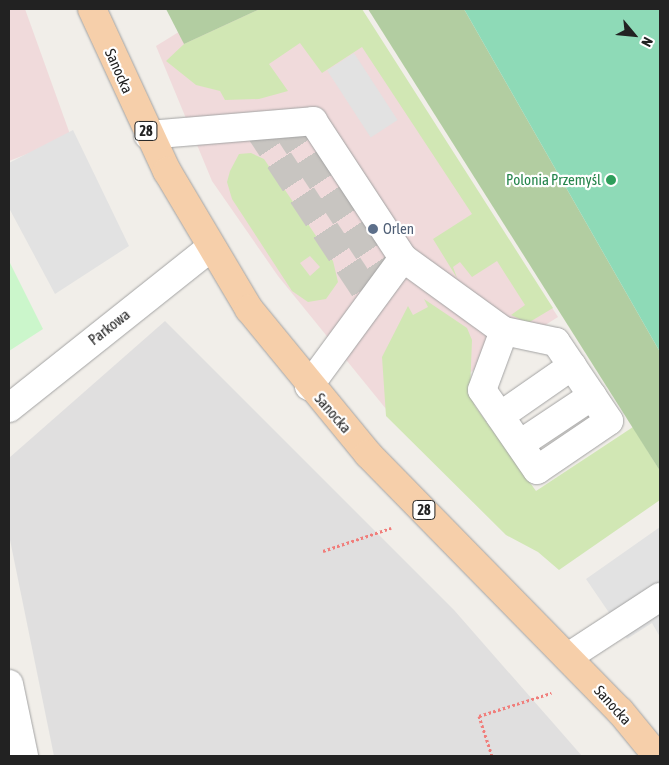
<!DOCTYPE html>
<meta charset="utf-8">
<style>
body{margin:0}
#map{position:relative;width:669px;height:765px;overflow:hidden;background:#f1eee9;font-family:"Asap Condensed",sans-serif}
div>[style]{position:absolute}
[style*='--x']{left:calc(var(--x)*1px);top:calc(var(--y)*1px);width:calc(var(--w)*1px);rotate:calc(var(--a)*1deg)}
.residential>*{inset:0;background:#e0dfdf}
.commercial>*{inset:0;background:#f0dadb}
.grass>*{inset:0;background:#d1e7b4}
.forest>*{inset:0;background:#b2cda1}
.park>*{inset:0;background:#cbf6cb}
.pitch>*{inset:0;background:#8edab7}
.parking>*{inset:0;background:#e2e2e2;transform-origin:0 0}
.minor-tunnel>*{height:28px;margin-top:-14px;transform-origin:0;background:repeating-linear-gradient(90deg,#c8c5c1 0 28px,transparent 0 42px)}
.path>*{height:3px;margin-top:-1.5px;transform-origin:0;background:repeating-linear-gradient(90deg,#f07e7b 0 2.5px,transparent 0 5px)}
.roads{filter:drop-shadow(0 0 1px #a3a3a3) drop-shadow(0 0 1px #a3a3a3)}
.minor>*{height:28px;margin:-14px;padding:0 14px;transform-origin:14px;border-radius:14px;background:#fff}
.major>*{height:28px;margin:-14px;padding:0 14px;transform-origin:14px;border-radius:14px;background:#f6cfaa}
.dots>*{width:14px;height:14px;translate:-50% -50%;box-sizing:border-box;border:2px solid #fff;border-radius:50%}
span{translate:-50% -50%;white-space:nowrap;text-align:center;line-height:1.15;-webkit-text-stroke:4.5px #fff;paint-order:stroke}
.shield-label span{padding:1px 4px;background:#fff;border:1px solid;border-radius:4px;-webkit-text-stroke-width:0}
.shield-label{font-size:14px;color:#222;font-weight:700}
.street-label{font-size:15px;color:#222}
.leisure-label{font-size:15px;color:#27864d}
.right{translate:-100% -50%;text-align:right}
.service-label{font-size:15px;color:#4e5e75}
.left{translate:0 -50%;text-align:left}
.frame{position:absolute;inset:0;border:10px solid #222;pointer-events:none}
.north{position:absolute;left:609px;top:10px;width:50px;height:50px;-webkit-text-stroke:4px #fff;paint-order:stroke;rotate:118deg;font-size:14px;font-weight:700;line-height:20px;text-align:center;color:#222}
.north::after{content:'';display:block;margin:auto;width:18px;height:22px;background:#222;clip-path:polygon(50% 0,100% 100%,50% 72%,0 100%)}
</style>
<div id="map">
<div class="residential">
<i style="clip-path:polygon(165px 321px,454px 610px,582px 756px,54px 756px,9px 535px,9px 458px)"></i>
</div>
<div class="commercial">
<i style="clip-path:polygon(9px 9px,25px 9px,71px 137px,9px 161px)"></i>
<i style="clip-path:polygon(216px 9px,360px 9px,558px 317px,395px 420px,278px 276px,212px 181px,156px 46px)"></i>
</div>
<div class="grass">
<i style="clip-path:polygon(260px 9px,362px 9px,553px 308px,528px 323px,511px 315px,525px 305px,497px 261px,472px 277px,460px 262px,453px 267px,457px 278px,433px 239px,472px 214px,362px 47px,322px 73px,300px 43px,269px 64px,288px 91px,259px 99px,225px 100px,220px 91px,196px 85px,166px 61px,184px 44px)"></i>
<i style="clip-path:polygon(evenodd,251px 153px,264px 159px,333px 261px,338px 282px,326px 299px,308px 302px,292px 291px,232px 199px,227px 182px,230px 171px,239px 154px,251px 153px,310px 256px,320px 267px,310px 276px,300px 263px,310px 256px)"></i>
<i style="clip-path:polygon(424px 299px,467px 328px,472px 340px,470px 391px,475px 406px,536px 491px,633px 427px,660px 471px,660px 500px,559px 570px,538px 552px,506px 535px,386px 416px,382px 357px,408px 306px,413px 315px,428px 307px)"></i>
</div>
<div class="forest">
<i style="clip-path:polygon(166px 9px,260px 9px,184px 44px)"></i>
<i style="clip-path:polygon(368px 9px,464px 9px,660px 352px,660px 471px)"></i>
</div>
<div class="park">
<i style="clip-path:polygon(9px 261px,43px 329px,9px 351px)"></i>
</div>
<div class="pitch">
<i style="clip-path:polygon(464px 9px,660px 9px,660px 352px)"></i>
</div>
<div class="parking">
<i style="left:354px;top:53px;width:80px;height:32px;rotate:57deg"></i>
<i style="clip-path:polygon(73px 130px,129px 246px,55px 294px,9px 208px,9px 163px)"></i>
<i style="clip-path:polygon(660px 527px,660px 637px,652px 623px,627px 639px,586px 579px)"></i>
</div>
<div class="minor-tunnel">
<i style="--x:283;--y:123;--w:188;--a:56.5"></i>
<i style="--x:256;--y:125;--w:211;--a:56.6"></i>
</div>
<div class="path">
<i style="--x:323;--y:551;--w:72;--a:-18.7"></i>
<i style="--x:492;--y:756;--w:42;--a:-108"></i>
<i style="--x:479;--y:716;--w:76;--a:-17.7"></i>
</div>
<div class="roads">
<div class="minor">
<i style="--x:148;--y:135;--w:166;--a:-4.8"></i>
<i style="--x:313;--y:121;--w:164;--a:56.7"></i>
<i style="--x:403;--y:258;--w:159;--a:126.3"></i>
<i style="--x:403;--y:258;--w:125;--a:35.9"></i>
<i style="--x:504;--y:331;--w:53;--a:11.9"></i>
<i style="--x:556;--y:342;--w:95;--a:56.1"></i>
<i style="--x:609;--y:421;--w:87;--a:145.8"></i>
<i style="--x:537;--y:470;--w:97;--a:-124.5"></i>
<i style="--x:482;--y:390;--w:63;--a:-69.6"></i>
<i style="--x:9;--y:408;--w:257;--a:-38.5"></i>
<i style="--x:500;--y:416;--w:88;--a:-34.8"></i>
<i style="--x:520;--y:444;--w:87;--a:-33.7"></i>
<i style="--x:568;--y:657;--w:110;--a:-33.1"></i>
<i style="--x:9;--y:684;--w:74;--a:78.2"></i>
</div>
<div class="major">
<i style="--x:92;--y:9;--w:179;--a:65.2"></i>
<i style="--x:167;--y:171;--w:161;--a:59.3"></i>
<i style="--x:249;--y:309;--w:188;--a:50.6"></i>
<i style="--x:368;--y:454;--w:360;--a:45.6"></i>
<i style="--x:620;--y:711;--w:58;--a:50.6"></i>
</div>
</div>
<div class="dots">
<i style="left:611px;top:180px;background:#2e9e5b"></i>
<i style="left:373px;top:229px;background:#5c6f8a"></i>
</div>
<div class="shield-label">
<span style="left:146px;top:131px">28</span>
<span style="left:424px;top:510px">28</span>
</div>
<div class="street-label">
<span style="left:119px;top:71px;rotate:66deg">Sanocka</span>
<span style="left:109px;top:327px;rotate:-38deg">Parkowa</span>
<span style="left:333px;top:413px;rotate:49deg">Sanocka</span>
<span style="left:613px;top:705px;rotate:48deg">Sanocka</span>
</div>
<div class="leisure-label">
<span class="right" style="left:601px;top:180px">Polonia Przemyśl</span>
</div>
<div class="service-label">
<span class="left" style="left:383px;top:229px">Orlen</span>
</div>
<div class="frame"></div>
<div class="north">N</div>
</div>
